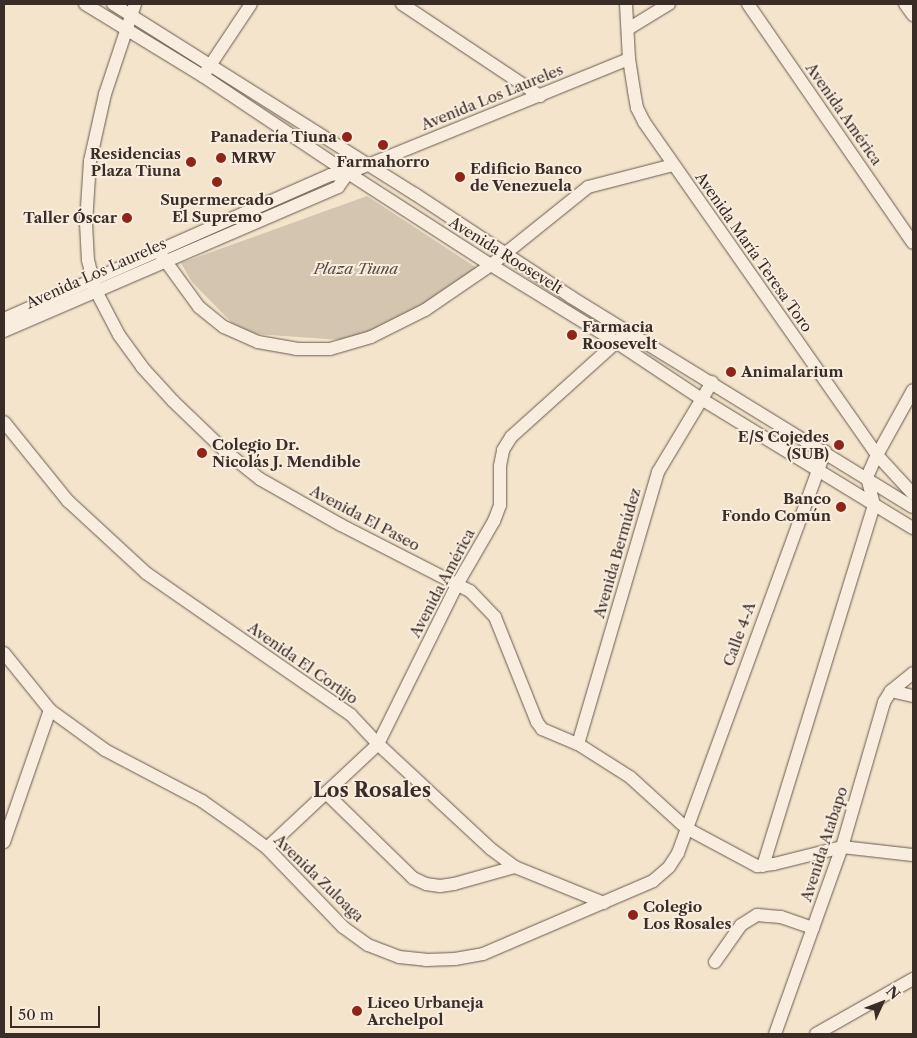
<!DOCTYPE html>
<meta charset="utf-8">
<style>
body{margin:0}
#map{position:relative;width:917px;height:1038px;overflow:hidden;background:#f4e4cc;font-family:"Libre Caslon Text",serif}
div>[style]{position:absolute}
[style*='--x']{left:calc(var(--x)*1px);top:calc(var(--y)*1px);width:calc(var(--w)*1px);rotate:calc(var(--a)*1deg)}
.green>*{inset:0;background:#d4c5b0}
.roads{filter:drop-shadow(0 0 1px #685a50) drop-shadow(0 0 1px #685a50)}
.minor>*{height:12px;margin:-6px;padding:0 6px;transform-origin:6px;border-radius:6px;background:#f8edde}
.dots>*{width:14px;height:14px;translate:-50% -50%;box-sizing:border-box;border:2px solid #f8edde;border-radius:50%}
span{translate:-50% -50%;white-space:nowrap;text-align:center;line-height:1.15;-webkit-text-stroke:4px #f8edde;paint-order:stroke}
.street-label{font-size:15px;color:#3a2c26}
.poi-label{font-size:15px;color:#3a2c26;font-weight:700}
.right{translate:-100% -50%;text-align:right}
.left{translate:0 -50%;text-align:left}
.park-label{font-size:15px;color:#594b42;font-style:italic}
.district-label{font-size:20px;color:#3a2c26;font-weight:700}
.frame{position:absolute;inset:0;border:5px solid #3a2c26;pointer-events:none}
.north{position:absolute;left:857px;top:978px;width:50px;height:50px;-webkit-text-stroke:4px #f8edde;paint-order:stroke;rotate:47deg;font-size:14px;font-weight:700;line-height:20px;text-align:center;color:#3a2c26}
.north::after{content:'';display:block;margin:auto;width:18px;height:22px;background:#3a2c26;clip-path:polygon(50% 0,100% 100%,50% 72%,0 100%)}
.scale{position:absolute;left:10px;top:1006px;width:90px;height:22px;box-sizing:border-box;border:2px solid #3a2c26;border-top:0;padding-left:6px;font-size:15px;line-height:18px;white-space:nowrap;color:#3a2c26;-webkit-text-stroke:4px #f8edde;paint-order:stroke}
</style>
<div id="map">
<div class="green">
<i style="clip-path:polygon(367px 196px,477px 268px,401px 323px,341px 340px,255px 334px,232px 323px,192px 282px,181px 263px)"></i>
</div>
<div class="roads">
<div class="minor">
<i style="--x:85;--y:4;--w:138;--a:31.4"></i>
<i style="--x:203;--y:76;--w:174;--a:33.8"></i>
<i style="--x:348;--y:173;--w:170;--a:32.8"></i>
<i style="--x:491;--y:265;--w:147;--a:31.6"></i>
<i style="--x:616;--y:342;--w:105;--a:33.7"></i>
<i style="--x:703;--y:400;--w:246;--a:31.4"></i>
<i style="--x:113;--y:4;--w:357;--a:32.2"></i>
<i style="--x:415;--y:194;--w:187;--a:33.4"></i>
<i style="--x:571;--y:297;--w:401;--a:31.6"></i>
<i style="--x:135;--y:4;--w:95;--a:108.4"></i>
<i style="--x:105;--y:94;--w:69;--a:102.6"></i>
<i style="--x:90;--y:161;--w:62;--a:93.7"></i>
<i style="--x:86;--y:223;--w:37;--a:87"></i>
<i style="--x:88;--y:260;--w:32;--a:76"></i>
<i style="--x:96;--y:291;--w:50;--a:62.4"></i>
<i style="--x:119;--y:335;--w:39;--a:54"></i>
<i style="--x:142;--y:367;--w:46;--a:47.6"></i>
<i style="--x:173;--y:401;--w:72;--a:43.9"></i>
<i style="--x:225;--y:451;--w:45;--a:38.7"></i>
<i style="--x:260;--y:479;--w:93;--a:29.6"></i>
<i style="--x:341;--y:525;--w:145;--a:27.1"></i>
<i style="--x:470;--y:591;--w:36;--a:46"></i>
<i style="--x:495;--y:617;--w:113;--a:68.2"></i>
<i style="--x:537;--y:722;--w:9;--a:54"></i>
<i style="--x:542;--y:729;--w:39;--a:23"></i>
<i style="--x:578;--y:744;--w:62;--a:32.4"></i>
<i style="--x:630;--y:777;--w:76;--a:42.3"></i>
<i style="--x:686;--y:828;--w:81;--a:28.2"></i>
<i style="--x:757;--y:866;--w:17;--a:-7"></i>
<i style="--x:774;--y:864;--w:70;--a:-14"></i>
<i style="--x:842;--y:847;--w:71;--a:6.4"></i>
<i style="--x:402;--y:4;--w:166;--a:33.7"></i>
<i style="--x:626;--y:4;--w:55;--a:86.9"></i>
<i style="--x:629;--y:59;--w:32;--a:81"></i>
<i style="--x:634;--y:91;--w:17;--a:80"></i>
<i style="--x:637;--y:108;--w:16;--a:63"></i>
<i style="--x:644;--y:122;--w:406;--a:55"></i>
<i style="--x:877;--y:455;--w:53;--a:47.3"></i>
<i style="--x:748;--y:4;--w:290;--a:55.4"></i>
<i style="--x:905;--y:4;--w:14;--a:54"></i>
<i style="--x:628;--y:29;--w:48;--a:-31.4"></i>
<i style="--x:207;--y:70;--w:79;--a:-56.3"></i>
<i style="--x:159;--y:252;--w:68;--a:54"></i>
<i style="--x:199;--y:307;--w:32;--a:39"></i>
<i style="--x:224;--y:327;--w:37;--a:24"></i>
<i style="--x:258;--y:342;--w:39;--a:10"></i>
<i style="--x:296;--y:349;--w:34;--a:0"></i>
<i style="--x:330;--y:349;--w:43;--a:-16.3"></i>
<i style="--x:371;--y:337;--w:60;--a:-26.6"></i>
<i style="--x:425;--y:310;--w:80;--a:-34.3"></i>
<i style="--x:491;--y:265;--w:124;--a:-38.8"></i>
<i style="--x:588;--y:187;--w:88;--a:-14.5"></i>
<i style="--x:4;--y:319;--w:356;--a:-23.8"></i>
<i style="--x:330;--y:175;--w:18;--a:-6"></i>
<i style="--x:348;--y:173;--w:303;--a:-22.1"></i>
<i style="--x:4;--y:331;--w:364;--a:-23.3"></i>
<i style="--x:338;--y:187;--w:17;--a:-54"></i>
<i style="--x:4;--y:422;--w:102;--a:51"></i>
<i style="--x:68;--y:501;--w:106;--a:42.7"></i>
<i style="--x:146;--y:573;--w:249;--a:34.7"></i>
<i style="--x:351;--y:715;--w:40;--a:47"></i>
<i style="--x:378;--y:744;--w:154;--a:42.9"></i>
<i style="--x:491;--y:849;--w:30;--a:37"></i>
<i style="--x:515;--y:867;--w:96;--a:22"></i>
<i style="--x:874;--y:505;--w:29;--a:-104"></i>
<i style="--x:867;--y:477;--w:24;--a:-66"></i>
<i style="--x:877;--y:455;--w:74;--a:-61"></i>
<i style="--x:4;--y:653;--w:73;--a:51.1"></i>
<i style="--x:50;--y:710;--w:68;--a:36"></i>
<i style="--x:105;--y:750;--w:110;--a:27.7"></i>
<i style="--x:202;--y:801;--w:45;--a:35.1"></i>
<i style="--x:239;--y:827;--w:35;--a:37"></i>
<i style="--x:267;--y:848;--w:110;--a:46.1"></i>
<i style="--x:343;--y:927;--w:31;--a:36"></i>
<i style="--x:368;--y:945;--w:33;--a:21"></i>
<i style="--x:399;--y:957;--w:27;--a:6"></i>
<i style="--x:426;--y:960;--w:29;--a:-2"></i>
<i style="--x:455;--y:959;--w:28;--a:-10"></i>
<i style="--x:483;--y:954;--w:185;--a:-23.2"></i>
<i style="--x:653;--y:881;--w:21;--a:-41"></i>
<i style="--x:669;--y:867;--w:17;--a:-57"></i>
<i style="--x:678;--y:853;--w:428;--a:-69.9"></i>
<i style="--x:891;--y:691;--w:23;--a:13"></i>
<i style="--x:578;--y:744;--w:284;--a:-73.6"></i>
<i style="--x:658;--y:472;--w:105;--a:-59"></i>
<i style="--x:326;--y:793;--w:122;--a:44.3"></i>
<i style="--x:413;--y:878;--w:14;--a:25"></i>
<i style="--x:426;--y:884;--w:14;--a:8"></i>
<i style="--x:440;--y:886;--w:14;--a:-8"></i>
<i style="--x:454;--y:884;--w:63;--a:-15.6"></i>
<i style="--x:4;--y:842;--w:140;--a:-70.8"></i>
<i style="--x:267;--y:848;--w:152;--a:-43.1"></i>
<i style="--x:378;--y:744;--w:180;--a:-63.6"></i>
<i style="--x:458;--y:583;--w:72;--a:-59.9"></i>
<i style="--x:494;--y:521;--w:17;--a:-69"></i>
<i style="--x:500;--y:505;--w:39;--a:-90"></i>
<i style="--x:500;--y:466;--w:16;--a:-79"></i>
<i style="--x:503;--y:450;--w:15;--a:-58"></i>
<i style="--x:511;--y:437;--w:148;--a:-42"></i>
<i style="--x:763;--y:866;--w:378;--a:-72.9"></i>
<i style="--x:715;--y:962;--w:45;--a:-54.9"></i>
<i style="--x:741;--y:925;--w:19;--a:-32"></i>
<i style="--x:757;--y:915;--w:24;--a:5"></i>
<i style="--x:781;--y:917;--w:34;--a:19"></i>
<i style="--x:775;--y:1034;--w:199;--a:-70.3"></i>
<i style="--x:842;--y:847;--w:151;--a:-73.8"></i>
<i style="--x:884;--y:702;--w:13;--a:-58"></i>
<i style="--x:891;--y:691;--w:28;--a:-39"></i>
<i style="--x:816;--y:1034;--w:112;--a:-29.6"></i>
</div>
</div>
<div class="dots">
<i style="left:347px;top:137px;background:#8f2418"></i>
<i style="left:383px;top:145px;background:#8f2418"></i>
<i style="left:221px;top:158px;background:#8f2418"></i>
<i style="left:191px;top:162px;background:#8f2418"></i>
<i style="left:460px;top:177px;background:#8f2418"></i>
<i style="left:217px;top:182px;background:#8f2418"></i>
<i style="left:127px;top:218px;background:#8f2418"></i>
<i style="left:572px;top:335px;background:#8f2418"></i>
<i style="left:731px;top:372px;background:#8f2418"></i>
<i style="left:839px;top:445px;background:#8f2418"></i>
<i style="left:202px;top:453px;background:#8f2418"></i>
<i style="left:841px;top:507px;background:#8f2418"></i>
<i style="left:633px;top:915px;background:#8f2418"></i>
<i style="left:357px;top:1011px;background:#8f2418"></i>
</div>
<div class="street-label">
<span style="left:492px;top:97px;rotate:-22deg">Avenida Los Laureles</span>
<span style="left:844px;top:114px;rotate:55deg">Avenida América</span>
<span style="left:754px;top:252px;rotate:55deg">Avenida María Teresa Toro</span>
<span style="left:506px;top:255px;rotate:32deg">Avenida Roosevelt</span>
<span style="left:96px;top:273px;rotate:-24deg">Avenida Los Laureles</span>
<span style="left:365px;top:518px;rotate:28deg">Avenida El Paseo</span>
<span style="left:617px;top:553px;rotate:-74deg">Avenida Bermúdez</span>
<span style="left:442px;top:583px;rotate:-62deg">Avenida América</span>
<span style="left:739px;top:634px;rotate:-70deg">Calle 4-A</span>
<span style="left:303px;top:663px;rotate:35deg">Avenida El Cortijo</span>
<span style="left:824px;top:844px;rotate:-72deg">Avenida Atabapo</span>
<span style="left:319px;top:878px;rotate:44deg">Avenida Zuloaga</span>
</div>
<div class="poi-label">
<span class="right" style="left:337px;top:137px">Panadería Tiuna</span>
<span class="right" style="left:181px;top:162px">Residencias<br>Plaza Tiuna</span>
<span class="left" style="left:231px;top:158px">MRW</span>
<span style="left:383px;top:162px">Farmahorro</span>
<span class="left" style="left:470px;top:177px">Edificio Banco<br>de Venezuela</span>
<span style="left:217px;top:208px">Supermercado<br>El Supremo</span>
<span class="right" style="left:117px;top:218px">Taller Óscar</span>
<span class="left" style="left:582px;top:335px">Farmacia<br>Roosevelt</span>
<span class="left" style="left:741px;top:372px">Animalarium</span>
<span class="right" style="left:829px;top:445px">E/S Cojedes<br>(SUB)</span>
<span class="left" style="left:212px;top:453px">Colegio Dr.<br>Nicolás J. Mendible</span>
<span class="right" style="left:831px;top:507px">Banco<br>Fondo Común</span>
<span class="left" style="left:643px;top:915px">Colegio<br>Los Rosales</span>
<span class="left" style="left:367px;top:1011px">Liceo Urbaneja<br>Archelpol</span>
</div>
<div class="park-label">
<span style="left:356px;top:269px">Plaza Tiuna</span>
</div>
<div class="district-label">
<span style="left:372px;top:790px">Los Rosales</span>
</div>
<div class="frame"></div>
<div class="north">N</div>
<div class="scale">50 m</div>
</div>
